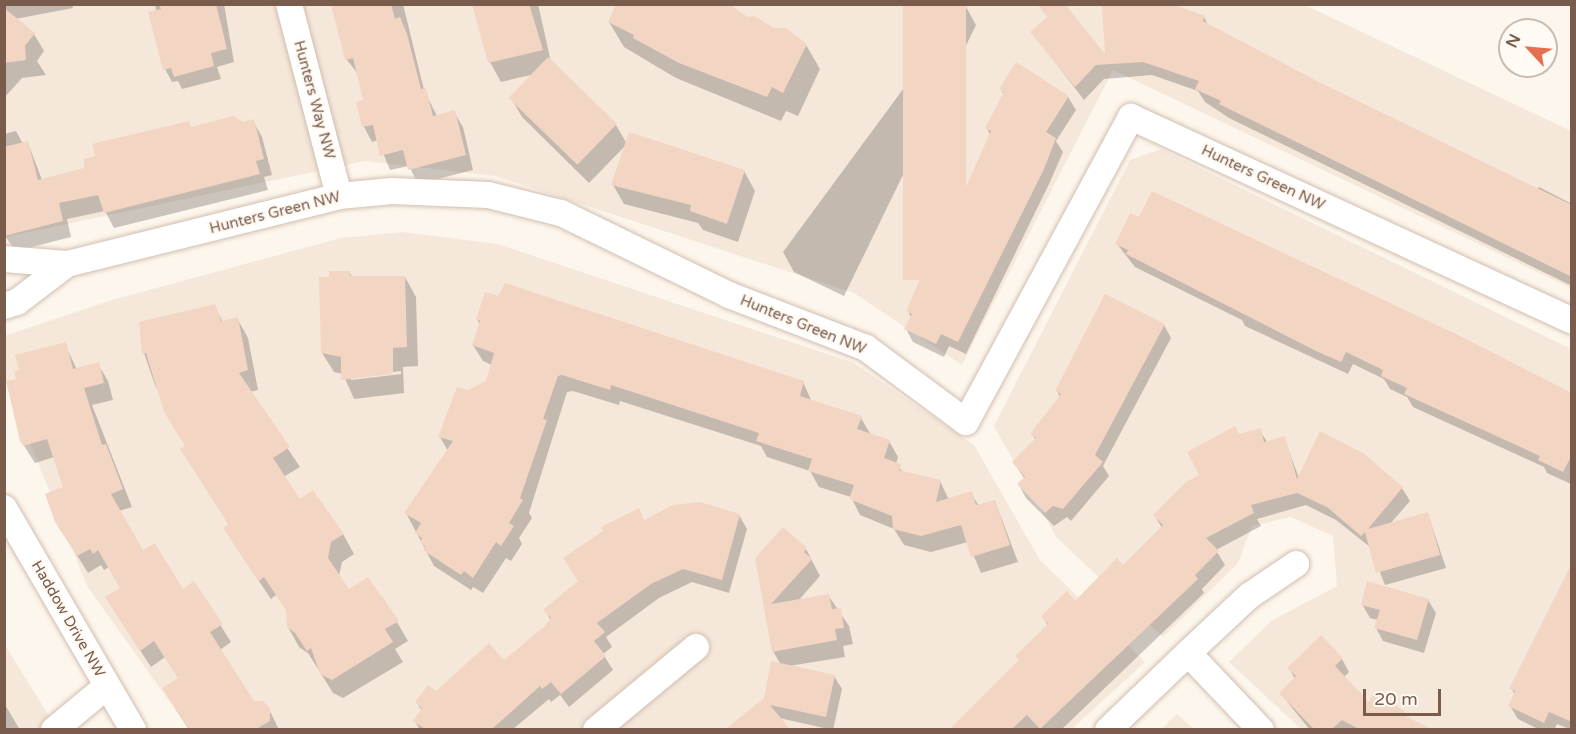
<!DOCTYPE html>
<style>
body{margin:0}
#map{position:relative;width:1576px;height:734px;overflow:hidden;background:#fdf6ec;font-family:"Varela Round",sans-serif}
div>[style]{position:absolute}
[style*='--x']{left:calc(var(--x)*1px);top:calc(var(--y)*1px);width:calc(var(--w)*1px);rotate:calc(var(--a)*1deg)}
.residential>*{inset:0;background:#f5e8da}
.shadow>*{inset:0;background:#0003}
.building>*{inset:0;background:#f3d5c3;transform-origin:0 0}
.roads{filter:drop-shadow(0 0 2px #d1beb0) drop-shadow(0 0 2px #d1beb0)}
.minor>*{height:26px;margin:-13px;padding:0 13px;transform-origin:13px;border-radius:13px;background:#fff}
span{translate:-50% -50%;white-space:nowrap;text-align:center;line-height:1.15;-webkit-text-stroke:5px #fffaf3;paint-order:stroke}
.street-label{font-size:15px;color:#7a5c4d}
.frame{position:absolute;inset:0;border:6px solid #7a5c4d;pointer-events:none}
.north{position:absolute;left:1498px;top:18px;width:60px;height:60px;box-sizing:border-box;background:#fffaf3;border:2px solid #cabbb1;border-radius:50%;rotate:296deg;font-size:16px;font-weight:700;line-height:24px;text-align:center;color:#7a5c4d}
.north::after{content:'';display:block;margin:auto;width:21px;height:27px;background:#e76f51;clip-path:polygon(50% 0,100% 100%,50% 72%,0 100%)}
.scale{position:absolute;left:1363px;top:689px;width:78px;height:27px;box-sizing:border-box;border:3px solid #7a5c4d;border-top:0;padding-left:8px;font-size:18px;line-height:21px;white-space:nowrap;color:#7a5c4d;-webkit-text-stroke:4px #fffaf3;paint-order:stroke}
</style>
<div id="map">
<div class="residential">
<i style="clip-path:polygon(4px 5px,1305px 5px,1571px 131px,1571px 288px,1113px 70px,962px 365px,854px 293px,495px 176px,365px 161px,5px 237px)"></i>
<i style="clip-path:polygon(1161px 149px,1571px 349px,1571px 729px,1301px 729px,1229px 662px,1271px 621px,1337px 586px,1333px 536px,1291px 517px,1252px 526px,1238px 563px,1163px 637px,1057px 538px,994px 426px,1130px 160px)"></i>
<i style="clip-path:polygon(402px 232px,498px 244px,854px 363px,974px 445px,1040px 560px,1145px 662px,1072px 729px,189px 729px,87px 586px,5px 379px,4px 336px,112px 300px,341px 238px)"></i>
<i style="clip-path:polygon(5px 645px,57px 729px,5px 729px)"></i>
<i style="clip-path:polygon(1177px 714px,1194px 729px,1161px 729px)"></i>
</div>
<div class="shadow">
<i style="clip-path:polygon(4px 4px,72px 4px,73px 8px,15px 19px,34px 34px,44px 51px,37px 61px,46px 75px,22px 78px,4px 98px)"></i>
<i style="clip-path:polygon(155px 4px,224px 4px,234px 62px,217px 67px,221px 79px,182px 89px,178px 81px,172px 82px,165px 69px)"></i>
<i style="clip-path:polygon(331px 4px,403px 4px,424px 90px,437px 116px,454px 112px,463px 127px,473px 170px,418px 184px,409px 166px,390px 170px,378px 140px,372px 142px,364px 127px,358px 103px,365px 101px,358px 74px,347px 60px)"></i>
<i style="clip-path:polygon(476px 4px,538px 4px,551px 62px,616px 125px,627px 144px,744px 171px,755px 191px,738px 242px,703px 230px,698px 223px,624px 204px,613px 185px,626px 145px,589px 183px,522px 117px,511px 98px,535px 74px,501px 82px,490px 62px)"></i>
<i style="clip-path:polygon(965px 5px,976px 25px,844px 296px,794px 272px,783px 252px)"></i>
<i style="clip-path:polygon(1204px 17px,1208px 25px,1316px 83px,1536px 192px,1539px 187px,1572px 204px,1572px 286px,1229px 118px,1205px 102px,1198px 91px,1152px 75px,1104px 79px,1084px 100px,1032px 32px,1107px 58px)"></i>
<i style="clip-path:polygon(748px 19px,806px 45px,820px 69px,798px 116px,786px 111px,781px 121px,676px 78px,624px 47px,609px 22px)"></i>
<i style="clip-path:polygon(1016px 64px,1068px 97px,1076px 110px,1056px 141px,1063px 152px,1050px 182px,966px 354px,949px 346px,944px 357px,913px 342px,906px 329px,911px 317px,908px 311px,961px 215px,957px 209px,990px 135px,987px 128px,1004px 95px,1001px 89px)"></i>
<i style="clip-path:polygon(253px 121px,262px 137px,272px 175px,264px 177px,268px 190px,114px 228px,105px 211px,67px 219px,71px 237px,16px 251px,4px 235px,4px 134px,16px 131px,23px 144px,28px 143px,42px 180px,85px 169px,192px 129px)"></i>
<i style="clip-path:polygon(1117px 244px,1572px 394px,1571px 484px,1547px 473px,1544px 467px,1413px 407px,1407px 397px,1390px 389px,1384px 379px,1353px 364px,1348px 374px,1245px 326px,1242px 320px,1135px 267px)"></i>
<i style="clip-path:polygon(evenodd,350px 273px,352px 277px,405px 277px,416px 297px,418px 366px,403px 367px,404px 393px,354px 399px,343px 374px,334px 372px,322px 353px,331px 278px,350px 273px,401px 371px,401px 374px,351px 380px,351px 377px,401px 371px)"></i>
<i style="clip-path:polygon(214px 306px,223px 322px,237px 318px,248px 338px,258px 390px,250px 392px,300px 467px,283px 477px,299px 501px,343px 534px,354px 554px,342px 562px,339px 576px,348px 591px,383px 598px,408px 641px,395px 649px,403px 662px,343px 698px,333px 693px,308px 653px,299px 647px,288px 627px,288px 612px,276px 595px,271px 599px,236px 547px,230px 525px,155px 385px,144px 353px)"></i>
<i style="clip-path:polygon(477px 319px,803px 382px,812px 402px,861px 418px,871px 435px,889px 441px,898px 457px,896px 464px,904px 473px,940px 481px,949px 500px,971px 493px,979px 506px,995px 501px,1018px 562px,981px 573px,968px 542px,931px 552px,904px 545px,894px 529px,860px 515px,851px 497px,819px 487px,810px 471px,767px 457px,761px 446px,620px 401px,619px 405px,573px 391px,567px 392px,529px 513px,532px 518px,519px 538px,522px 544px,511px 561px,506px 558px,483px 593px,473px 587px,471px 590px,434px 566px,406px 513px,448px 451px,440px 437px,468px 392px,487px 382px,492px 365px,483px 361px,473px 345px,480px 325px)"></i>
<i style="clip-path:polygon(1164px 325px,1171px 338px,1103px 466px,1109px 476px,1071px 521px,1067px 517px,1054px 526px,1026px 498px,1019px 485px,1025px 479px,1014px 463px,1036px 441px,1032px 434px,1060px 397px,1057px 391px)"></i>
<i style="clip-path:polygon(65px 344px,77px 370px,98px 364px,108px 381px,113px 400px,92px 405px,132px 507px,119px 511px,143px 552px,182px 591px,194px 583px,231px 642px,220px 650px,253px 703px,269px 709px,279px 730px,189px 730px,174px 706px,179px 679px,165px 657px,151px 667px,117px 615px,122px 589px,109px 567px,104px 570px,101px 565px,88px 573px,67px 539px,65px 488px,54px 457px,35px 463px,21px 441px,18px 380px)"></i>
<i style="clip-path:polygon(1260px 430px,1267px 442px,1284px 438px,1299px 478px,1402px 488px,1410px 501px,1390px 524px,1428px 514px,1446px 568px,1385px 585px,1370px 547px,1336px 520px,1306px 505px,1257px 519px,1261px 526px,1216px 550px,1225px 565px,1202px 589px,1204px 593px,1061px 730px,953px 730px,1020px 661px,1048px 626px,1043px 617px,1075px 603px,1123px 567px,1162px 528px,1155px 516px,1201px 476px,1239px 436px)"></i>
<i style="clip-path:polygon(739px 515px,747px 529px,729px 593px,692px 582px,659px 598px,606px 637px,612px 647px,603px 654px,613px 670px,569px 707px,560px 695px,551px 702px,549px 699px,512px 730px,420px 730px,415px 721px,422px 711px,417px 703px,503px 662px,547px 626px,551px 621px,545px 610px,579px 582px,565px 559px,644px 521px)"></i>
<i style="clip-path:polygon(806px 549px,820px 576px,798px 601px,828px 595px,849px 626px,853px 644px,843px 646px,845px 657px,789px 666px,834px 676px,842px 689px,833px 730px,779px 718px,788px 730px,729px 730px,765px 699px,781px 665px,773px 651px,757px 558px)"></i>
<i style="clip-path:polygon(1572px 575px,1572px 730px,1557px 724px,1554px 730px,1540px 730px,1518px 719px,1510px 706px,1515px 695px,1511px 688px)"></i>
<i style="clip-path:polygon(1428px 600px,1436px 613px,1424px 653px,1383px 641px,1376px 628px,1378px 620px,1370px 618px,1362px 604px)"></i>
<i style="clip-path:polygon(1342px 659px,1349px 672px,1344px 677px,1370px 704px,1404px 712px,1408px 719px,1430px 730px,1310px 730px,1280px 693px,1295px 679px,1289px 668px)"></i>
<i style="clip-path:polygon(4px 703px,20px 730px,4px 730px)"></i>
</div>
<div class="building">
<i style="clip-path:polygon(159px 4px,216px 4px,227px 49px,211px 53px,214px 66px,174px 77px,171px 68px,163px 70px,148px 12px,161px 9px)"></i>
<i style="clip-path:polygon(331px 4px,391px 4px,395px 19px,400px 17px,407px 34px,421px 89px,426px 88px,433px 116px,455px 110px,466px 155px,408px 170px,403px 150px,380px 156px,373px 125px,362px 127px,356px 102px,363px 100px,353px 58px,345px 60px)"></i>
<i style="clip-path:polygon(472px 4px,529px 4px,543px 50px,488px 63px)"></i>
<i style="clip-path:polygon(616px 4px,729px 4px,748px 17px,754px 16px,774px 28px,786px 28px,807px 44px,783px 93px,772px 87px,767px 97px,679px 63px,633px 38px,634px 35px,608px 22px)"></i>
<i style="left:903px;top:4px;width:63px;height:276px"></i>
<i style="clip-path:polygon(1037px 4px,1065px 4px,1105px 54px,1102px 4px,1172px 4px,1205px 16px,1203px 21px,1317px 81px,1572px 205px,1572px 277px,1219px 104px,1221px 101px,1195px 89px,1199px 81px,1143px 62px,1096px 65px,1075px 87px,1030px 32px,1047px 17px)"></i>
<i style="clip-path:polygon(4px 8px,35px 33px,25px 46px,26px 60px,4px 63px)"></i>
<i style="left:548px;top:57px;width:96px;height:57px;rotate:44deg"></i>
<i style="clip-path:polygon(1016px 62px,1069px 96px,1046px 132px,1056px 138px,1044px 169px,958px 342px,941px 334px,936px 344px,904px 329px,912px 314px,906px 311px,933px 250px,940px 253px,961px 212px,956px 209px,991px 131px,985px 128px,1004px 92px,999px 89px)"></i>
<i style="clip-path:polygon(233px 116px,243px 122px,254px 119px,264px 159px,256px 161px,260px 174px,104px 213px,98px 195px,59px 203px,63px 221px,4px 236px,4px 147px,28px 141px,38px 180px,84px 168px,84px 159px,95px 156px,92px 144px,189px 121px,191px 127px)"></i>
<i style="clip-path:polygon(629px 132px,745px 170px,727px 224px,690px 211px,691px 205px,611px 185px)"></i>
<i style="clip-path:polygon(1152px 191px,1456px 334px,1572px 393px,1572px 455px,1563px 472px,1538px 460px,1540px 456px,1404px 394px,1407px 388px,1381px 376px,1383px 370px,1346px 352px,1341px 362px,1316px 351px,1126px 254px,1128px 250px,1115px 244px,1130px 213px,1139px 217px)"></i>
<i style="clip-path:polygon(329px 271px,350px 271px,350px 276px,405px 276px,407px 347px,393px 348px,393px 374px,341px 380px,341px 357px,321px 353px,319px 277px,329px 277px)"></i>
<i style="clip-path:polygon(505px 283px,804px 381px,800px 396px,862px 416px,857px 429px,890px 440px,884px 458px,901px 464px,899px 470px,941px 480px,936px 502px,972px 491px,976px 505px,995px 500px,1010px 545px,971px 557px,961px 525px,921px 536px,893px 529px,892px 516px,849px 499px,854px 485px,808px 471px,812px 459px,756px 441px,759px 433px,611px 385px,610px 390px,562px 375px,558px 376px,543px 419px,547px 420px,520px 498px,523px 500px,509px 523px,514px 526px,501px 546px,496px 542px,473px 578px,464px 571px,461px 575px,423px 550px,425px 546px,420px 543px,422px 538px,415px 533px,421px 523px,404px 513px,453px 441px,438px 437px,457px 387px,468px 390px,486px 381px,494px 353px,472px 345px,480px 321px,476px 319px,485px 292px,498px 296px)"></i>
<i style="clip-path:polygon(1105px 294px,1165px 324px,1095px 455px,1103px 462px,1063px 509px,1053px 506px,1045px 513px,1017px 484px,1025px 477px,1012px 462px,1036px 438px,1030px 434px,1061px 394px,1055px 391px)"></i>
<i style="clip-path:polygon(215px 304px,221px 321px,238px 317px,248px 370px,239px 373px,290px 447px,273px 458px,300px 499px,313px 490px,344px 534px,331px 542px,328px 558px,349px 589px,368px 577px,399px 621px,385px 629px,393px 642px,332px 680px,320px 674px,311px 648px,307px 651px,295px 633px,287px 627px,286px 610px,264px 577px,259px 581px,223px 528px,228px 524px,180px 449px,185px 446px,164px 412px,146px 353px,142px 354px,139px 322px)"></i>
<i style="clip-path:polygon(66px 342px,73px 369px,99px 362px,104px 383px,84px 388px,102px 445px,106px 444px,123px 489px,111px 494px,143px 550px,155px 543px,183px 589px,194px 581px,223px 624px,210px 632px,254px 701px,263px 701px,270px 708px,270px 721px,256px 729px,189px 729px,162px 688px,178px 678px,154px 641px,140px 651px,105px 597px,120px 588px,98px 550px,93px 554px,90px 549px,77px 556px,55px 522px,45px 494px,63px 487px,47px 439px,23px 446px,20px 441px,6px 381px,16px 379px,14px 372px,19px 370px,15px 355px)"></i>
<i style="clip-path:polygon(1235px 426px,1239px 434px,1261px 428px,1264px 442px,1285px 436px,1297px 479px,1320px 431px,1363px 453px,1403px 487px,1368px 529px,1428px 512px,1440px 555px,1376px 573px,1365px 532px,1361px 536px,1327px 507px,1297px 493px,1251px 505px,1254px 513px,1206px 538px,1219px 551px,1195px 575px,1198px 579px,1040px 729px,1027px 715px,1012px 729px,950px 729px,1019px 660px,1015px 656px,1048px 624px,1041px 616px,1067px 591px,1075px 601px,1117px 558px,1123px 565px,1163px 525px,1153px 515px,1186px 482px,1199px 475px,1187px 452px)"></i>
<i style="clip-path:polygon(700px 502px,740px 514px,722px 580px,683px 569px,651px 584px,597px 623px,605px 632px,594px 641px,606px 656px,561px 694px,551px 682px,542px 689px,540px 686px,492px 729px,425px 729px,413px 721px,422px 708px,415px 702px,428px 685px,436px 691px,489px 643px,504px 660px,546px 625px,551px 618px,543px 610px,578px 581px,563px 558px,603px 531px,601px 527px,639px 508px,644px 520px,673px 505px)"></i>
<i style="clip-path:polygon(783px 527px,807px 548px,804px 552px,812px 559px,771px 604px,829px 594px,832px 609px,841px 608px,844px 628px,835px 629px,837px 640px,772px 652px,755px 558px)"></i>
<i style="clip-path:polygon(1572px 563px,1572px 722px,1549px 712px,1544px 723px,1508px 706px,1515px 691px,1509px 689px)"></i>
<i style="clip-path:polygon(1367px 581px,1429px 599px,1417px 640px,1374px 628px,1380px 610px,1361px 605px)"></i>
<i style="clip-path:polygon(1321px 635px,1343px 658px,1335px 666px,1369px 702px,1374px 693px,1405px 711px,1403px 715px,1431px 729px,1359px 729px,1342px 720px,1332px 729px,1314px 729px,1279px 693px,1296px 676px,1287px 668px)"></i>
<i style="clip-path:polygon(771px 661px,835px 675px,826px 717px,770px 705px,790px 729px,726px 729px,764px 698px)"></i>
</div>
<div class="roads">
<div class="minor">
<i style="--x:289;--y:4;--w:198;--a:75.4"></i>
<i style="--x:4;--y:259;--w:63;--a:4.5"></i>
<i style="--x:67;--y:264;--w:280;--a:-14"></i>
<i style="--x:339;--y:196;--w:53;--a:-5.4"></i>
<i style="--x:392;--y:191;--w:96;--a:2.4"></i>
<i style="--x:488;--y:195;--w:75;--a:13.9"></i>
<i style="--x:561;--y:213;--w:187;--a:26"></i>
<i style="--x:729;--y:295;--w:147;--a:21.1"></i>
<i style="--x:866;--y:348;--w:124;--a:36.5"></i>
<i style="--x:966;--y:422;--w:347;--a:-61.6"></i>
<i style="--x:1131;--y:117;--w:486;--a:24.8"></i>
<i style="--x:4;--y:306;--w:14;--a:-17"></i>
<i style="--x:17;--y:302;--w:63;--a:-37.2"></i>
<i style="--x:4;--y:508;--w:257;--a:59.8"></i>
<i style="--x:1188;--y:653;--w:83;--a:-43.1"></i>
<i style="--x:1249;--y:596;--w:57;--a:-34.2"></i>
<i style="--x:54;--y:730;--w:69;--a:-39.7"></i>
<i style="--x:596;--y:730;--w:130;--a:-39.7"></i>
<i style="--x:1108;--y:730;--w:111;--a:-43.9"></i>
<i style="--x:1188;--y:653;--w:106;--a:46.5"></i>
</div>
</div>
<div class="street-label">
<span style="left:314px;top:100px;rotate:75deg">Hunters Way NW</span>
<span style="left:1263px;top:178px;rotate:25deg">Hunters Green NW</span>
<span style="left:275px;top:213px;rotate:-14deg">Hunters Green NW</span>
<span style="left:803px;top:325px;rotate:22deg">Hunters Green NW</span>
<span style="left:68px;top:619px;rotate:60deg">Haddow Drive NW</span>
</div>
<div class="frame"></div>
<div class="north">N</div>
<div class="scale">20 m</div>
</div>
